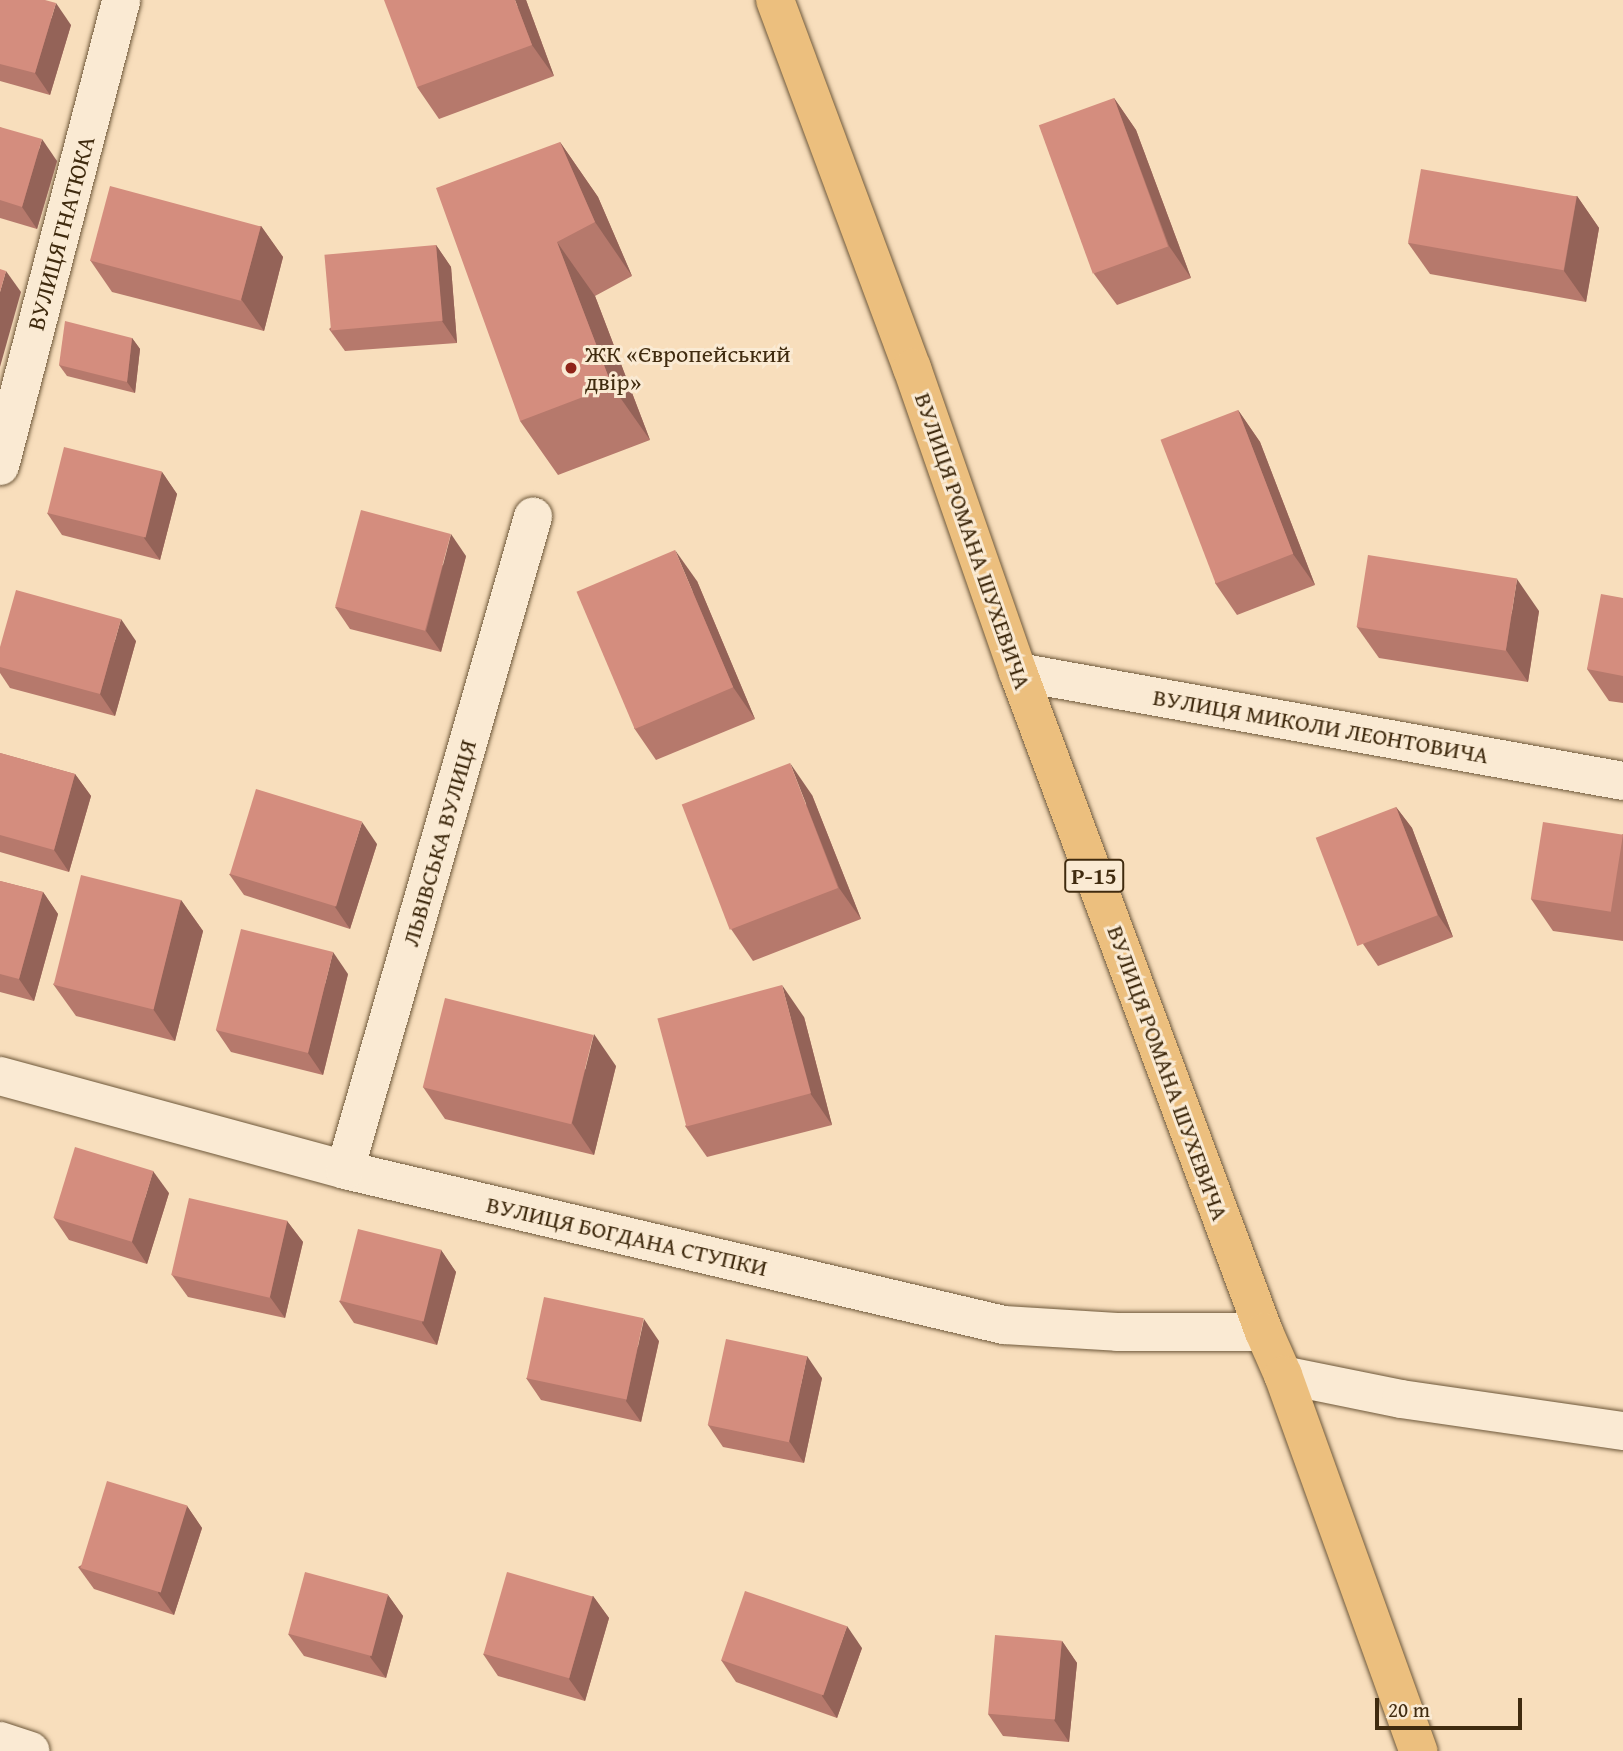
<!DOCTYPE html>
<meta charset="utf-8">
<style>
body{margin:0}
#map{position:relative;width:1623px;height:1751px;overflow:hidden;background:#f8debc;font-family:"Gentium Book Plus",serif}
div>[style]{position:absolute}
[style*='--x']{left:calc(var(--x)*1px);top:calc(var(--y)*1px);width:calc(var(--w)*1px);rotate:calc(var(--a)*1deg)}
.roads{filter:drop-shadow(0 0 2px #6e583a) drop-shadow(0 0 2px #6e583a)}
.street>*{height:38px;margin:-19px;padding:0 19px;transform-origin:19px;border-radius:19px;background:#faead3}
.primary>*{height:38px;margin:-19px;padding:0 19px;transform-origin:19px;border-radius:19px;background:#ecbf7e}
.wall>*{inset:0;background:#b6796c}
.shaded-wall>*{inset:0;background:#946358}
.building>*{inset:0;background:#d48d7e;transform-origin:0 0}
.dots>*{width:19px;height:19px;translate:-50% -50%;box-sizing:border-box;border:4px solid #faead3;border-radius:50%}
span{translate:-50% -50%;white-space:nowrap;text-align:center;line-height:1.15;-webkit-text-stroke:6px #faead3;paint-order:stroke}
.shield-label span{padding:2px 5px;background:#faead3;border:2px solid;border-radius:5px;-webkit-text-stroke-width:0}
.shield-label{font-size:23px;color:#402b0f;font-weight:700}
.street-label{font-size:24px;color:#402b0f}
.poi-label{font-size:24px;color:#402b0f}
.left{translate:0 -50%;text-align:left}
.scale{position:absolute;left:1375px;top:1698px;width:147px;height:32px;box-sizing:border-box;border:4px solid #402b0f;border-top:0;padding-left:9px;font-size:21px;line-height:24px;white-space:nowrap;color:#402b0f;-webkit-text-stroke:5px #faead3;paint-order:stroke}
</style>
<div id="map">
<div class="roads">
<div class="street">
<i style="--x:0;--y:466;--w:481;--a:-75.4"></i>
<i style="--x:1018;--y:672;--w:615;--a:10.21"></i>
<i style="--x:0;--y:1076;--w:358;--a:15.2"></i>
<i style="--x:345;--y:1170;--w:677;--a:13.24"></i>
<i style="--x:1004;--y:1325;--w:113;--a:3.5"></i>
<i style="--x:1117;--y:1332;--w:147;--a:0"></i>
<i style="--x:345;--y:1170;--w:680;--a:-73.94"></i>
<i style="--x:1283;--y:1375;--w:120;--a:11.5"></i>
<i style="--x:1401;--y:1399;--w:224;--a:8.2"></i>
<i style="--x:0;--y:1741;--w:32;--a:18"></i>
</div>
<div class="primary">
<i style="--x:775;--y:0;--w:393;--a:69.6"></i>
<i style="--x:912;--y:368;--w:322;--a:70.8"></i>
<i style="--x:1018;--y:672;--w:704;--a:69.56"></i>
<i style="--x:1264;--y:1332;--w:47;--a:66.2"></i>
<i style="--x:1283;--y:1375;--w:400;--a:70.2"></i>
</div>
</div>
<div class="wall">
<i style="clip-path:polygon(0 0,71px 25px,50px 95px,0 81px)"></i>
<i style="clip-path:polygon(526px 0,554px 76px,439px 119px,417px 87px)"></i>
<i style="clip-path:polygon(1114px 98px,1136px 130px,1191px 278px,1117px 305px,1094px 274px)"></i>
<i style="clip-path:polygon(0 127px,57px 161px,37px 229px,0 218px)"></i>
<i style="clip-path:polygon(560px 142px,598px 197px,632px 276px,595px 296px,650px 440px,558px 475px,520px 421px)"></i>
<i style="clip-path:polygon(1577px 196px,1599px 228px,1586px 302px,1430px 274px,1408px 243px)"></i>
<i style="clip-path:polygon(261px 226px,283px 257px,264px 331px,112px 292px,90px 260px)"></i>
<i style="clip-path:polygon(436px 245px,451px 267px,457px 343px,345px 351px,329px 329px)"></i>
<i style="clip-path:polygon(132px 338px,140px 349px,135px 393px,67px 376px,59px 365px)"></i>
<i style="clip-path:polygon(1238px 410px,1260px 442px,1315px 585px,1237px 615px,1215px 583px)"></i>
<i style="clip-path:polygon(162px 472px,177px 494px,160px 560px,62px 535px,47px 513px)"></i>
<i style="clip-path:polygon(466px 556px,441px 652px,350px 629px,335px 607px)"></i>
<i style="clip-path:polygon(697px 581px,755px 719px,656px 760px,634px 728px)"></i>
<i style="clip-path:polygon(1623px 598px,1623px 703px,1609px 701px,1587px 669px)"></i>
<i style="clip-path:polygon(1539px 611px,1528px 682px,1379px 658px,1357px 627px)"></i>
<i style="clip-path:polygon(136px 641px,115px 716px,10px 688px,0 673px,0 647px)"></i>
<i style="clip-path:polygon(0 753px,75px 774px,91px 796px,69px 872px,0 852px)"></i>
<i style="clip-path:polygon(812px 795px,861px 919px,753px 961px,731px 929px)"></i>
<i style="clip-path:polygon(1396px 807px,1412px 828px,1453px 937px,1378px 966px,1363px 944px)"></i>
<i style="clip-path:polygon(1623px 834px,1623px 941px,1553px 931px,1531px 899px)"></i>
<i style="clip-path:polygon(377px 844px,350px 929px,244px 895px,229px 874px)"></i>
<i style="clip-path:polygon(0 881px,43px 892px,58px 914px,34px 1001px,0 992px)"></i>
<i style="clip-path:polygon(181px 900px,203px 931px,175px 1041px,76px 1016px,53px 984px)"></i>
<i style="clip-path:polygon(348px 974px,323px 1075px,231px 1052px,216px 1030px)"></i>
<i style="clip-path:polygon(804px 1017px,832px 1125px,707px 1157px,685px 1126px)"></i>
<i style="clip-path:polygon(616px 1066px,594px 1155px,445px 1119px,423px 1087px)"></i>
<i style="clip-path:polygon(169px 1193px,147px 1264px,69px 1240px,54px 1218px)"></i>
<i style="clip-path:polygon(287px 1221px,303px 1242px,285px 1318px,188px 1297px,172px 1275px)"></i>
<i style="clip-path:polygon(441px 1250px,456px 1272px,437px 1345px,354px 1323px,339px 1301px)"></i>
<i style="clip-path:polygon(659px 1341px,641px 1422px,541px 1400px,526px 1378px)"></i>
<i style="clip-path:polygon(822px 1378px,804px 1463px,723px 1447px,708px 1425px)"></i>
<i style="clip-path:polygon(187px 1506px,202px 1528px,174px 1615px,94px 1589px,78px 1567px)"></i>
<i style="clip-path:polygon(388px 1595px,403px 1616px,386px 1678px,304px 1656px,288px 1634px)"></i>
<i style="clip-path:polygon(593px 1596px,609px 1618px,585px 1701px,498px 1676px,483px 1654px)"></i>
<i style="clip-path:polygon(1062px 1641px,1077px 1663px,1069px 1742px,1003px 1736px,988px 1714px)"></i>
<i style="clip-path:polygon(862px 1648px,837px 1718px,736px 1682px,721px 1660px)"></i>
</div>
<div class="shaded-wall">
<i style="clip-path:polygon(515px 0,526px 0,554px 76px,532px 45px)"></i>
<i style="clip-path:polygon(56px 3px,71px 25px,50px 95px,35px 73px)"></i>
<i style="clip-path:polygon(1114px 98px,1136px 130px,1191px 278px,1169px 246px)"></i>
<i style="clip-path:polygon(42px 139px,57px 161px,37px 229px,22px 207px)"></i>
<i style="clip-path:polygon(560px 142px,598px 197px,632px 276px,595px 222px)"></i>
<i style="clip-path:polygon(1577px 196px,1599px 228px,1586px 302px,1564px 271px)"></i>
<i style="clip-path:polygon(261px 226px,283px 257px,264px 331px,241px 299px)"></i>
<i style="clip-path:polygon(557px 242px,595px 296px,650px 440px,612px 386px)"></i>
<i style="clip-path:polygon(436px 245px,451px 267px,457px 343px,442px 321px)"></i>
<i style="clip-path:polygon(6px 271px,21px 292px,0 367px,0 292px)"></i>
<i style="clip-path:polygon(132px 338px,140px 349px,135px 393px,127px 382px)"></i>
<i style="clip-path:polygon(1238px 410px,1260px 442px,1315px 585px,1293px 554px)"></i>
<i style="clip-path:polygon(162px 472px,177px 494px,160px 560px,144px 538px)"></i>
<i style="clip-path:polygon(451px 534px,466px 556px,441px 652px,426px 631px)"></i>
<i style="clip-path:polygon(675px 550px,697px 581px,755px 719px,733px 687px)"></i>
<i style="clip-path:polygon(1517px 579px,1539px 611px,1528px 682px,1506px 650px)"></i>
<i style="clip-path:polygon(121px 619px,136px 641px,115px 716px,100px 694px)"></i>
<i style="clip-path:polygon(790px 763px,812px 795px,861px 919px,839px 888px)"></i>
<i style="clip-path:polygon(75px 774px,91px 796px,69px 872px,54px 850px)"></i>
<i style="clip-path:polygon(1396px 807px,1412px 828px,1453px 937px,1438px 915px)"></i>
<i style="clip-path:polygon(362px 822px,377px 844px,350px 929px,335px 907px)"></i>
<i style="clip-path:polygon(43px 892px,58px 914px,34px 1001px,19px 979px)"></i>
<i style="clip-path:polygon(181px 900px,203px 931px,175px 1041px,153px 1009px)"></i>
<i style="clip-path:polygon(333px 952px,348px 974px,323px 1075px,308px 1053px)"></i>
<i style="clip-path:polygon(782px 985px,804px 1017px,832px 1125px,810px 1093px)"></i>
<i style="clip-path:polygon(594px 1034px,616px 1066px,594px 1155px,572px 1123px)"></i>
<i style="clip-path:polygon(153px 1171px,169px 1193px,147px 1264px,132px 1242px)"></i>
<i style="clip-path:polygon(287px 1221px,303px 1242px,285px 1318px,270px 1297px)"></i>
<i style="clip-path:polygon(441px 1250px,456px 1272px,437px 1345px,422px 1323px)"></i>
<i style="clip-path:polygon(644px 1319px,659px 1341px,641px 1422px,626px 1401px)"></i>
<i style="clip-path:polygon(807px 1356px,822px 1378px,804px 1463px,789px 1441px)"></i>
<i style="clip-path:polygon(187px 1506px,202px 1528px,174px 1615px,158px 1593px)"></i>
<i style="clip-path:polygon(388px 1595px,403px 1616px,386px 1678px,370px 1657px)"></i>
<i style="clip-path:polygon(593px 1596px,609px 1618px,585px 1701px,569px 1679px)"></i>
<i style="clip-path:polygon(847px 1626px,862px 1648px,837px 1718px,822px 1696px)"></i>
<i style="clip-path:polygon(1062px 1641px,1077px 1663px,1069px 1742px,1054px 1720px)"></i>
</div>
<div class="building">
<i style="clip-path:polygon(0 0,45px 0,56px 3px,35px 73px,0 64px)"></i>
<i style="clip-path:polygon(384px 0,515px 0,532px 45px,417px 87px)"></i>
<i style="left:1114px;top:98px;width:158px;height:80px;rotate:70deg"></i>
<i style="clip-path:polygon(0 127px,42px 139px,22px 207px,0 200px)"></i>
<i style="clip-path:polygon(560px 142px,595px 222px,557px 242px,612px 386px,520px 421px,436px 188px)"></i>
<i style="left:1421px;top:169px;width:158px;height:75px;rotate:10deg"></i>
<i style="left:110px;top:186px;width:156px;height:77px;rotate:15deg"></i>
<i style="left:436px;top:245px;width:76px;height:112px;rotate:85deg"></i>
<i style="clip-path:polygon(0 269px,6px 271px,0 292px)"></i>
<i style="clip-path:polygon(65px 321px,132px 338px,127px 382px,59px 365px)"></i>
<i style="left:1238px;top:410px;width:154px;height:83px;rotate:69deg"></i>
<i style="left:64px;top:447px;width:101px;height:68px;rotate:14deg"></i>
<i style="left:361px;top:510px;width:93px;height:100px;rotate:15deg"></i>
<i style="left:675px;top:550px;width:149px;height:107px;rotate:67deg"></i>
<i style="left:1368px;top:555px;width:151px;height:73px;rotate:9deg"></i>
<i style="clip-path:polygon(16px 590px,121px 619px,100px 694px,0 667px,0 647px)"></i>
<i style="clip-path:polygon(1601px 594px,1623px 598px,1623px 676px,1587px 669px)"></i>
<i style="clip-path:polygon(0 753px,75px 774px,54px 850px,0 835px)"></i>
<i style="left:790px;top:763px;width:134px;height:116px;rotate:69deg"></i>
<i style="left:256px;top:789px;width:111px;height:89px;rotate:17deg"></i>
<i style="left:1396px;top:807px;width:116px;height:86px;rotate:69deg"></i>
<i style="left:1543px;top:822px;width:81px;height:78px;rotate:9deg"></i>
<i style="left:81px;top:875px;width:103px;height:113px;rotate:14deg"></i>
<i style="clip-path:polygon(0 881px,43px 892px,19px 979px,0 974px)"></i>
<i style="left:241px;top:929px;width:95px;height:104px;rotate:14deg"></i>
<i style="left:782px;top:985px;width:112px;height:129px;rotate:75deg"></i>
<i style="left:445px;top:998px;width:153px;height:92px;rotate:14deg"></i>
<i style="left:75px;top:1147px;width:82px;height:74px;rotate:17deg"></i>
<i style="left:189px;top:1198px;width:101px;height:79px;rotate:13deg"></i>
<i style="left:358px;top:1229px;width:86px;height:74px;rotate:14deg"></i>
<i style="left:544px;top:1297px;width:102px;height:83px;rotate:12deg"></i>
<i style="left:726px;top:1339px;width:83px;height:88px;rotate:12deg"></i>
<i style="left:107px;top:1481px;width:84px;height:91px;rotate:17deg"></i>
<i style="left:305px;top:1572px;width:86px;height:64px;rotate:15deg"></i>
<i style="left:507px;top:1572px;width:89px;height:85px;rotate:16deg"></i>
<i style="left:745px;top:1591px;width:108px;height:73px;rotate:19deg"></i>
<i style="left:995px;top:1635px;width:67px;height:79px;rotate:5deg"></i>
</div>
<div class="dots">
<i style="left:571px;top:368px;background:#8f2418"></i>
</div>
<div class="shield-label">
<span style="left:1094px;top:876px">Р-15</span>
</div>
<div class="street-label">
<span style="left:61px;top:233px;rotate:-75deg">ВУЛИЦЯ ГНАТЮКА</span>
<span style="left:973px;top:541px;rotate:71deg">ВУЛИЦЯ РОМАНА ШУХЕВИЧА</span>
<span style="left:1321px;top:726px;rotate:10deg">ВУЛИЦЯ МИКОЛИ ЛЕОНТОВИЧА</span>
<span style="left:439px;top:843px;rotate:-74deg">ЛЬВІВСЬКА ВУЛИЦЯ</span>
<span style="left:1168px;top:1073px;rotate:70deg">ВУЛИЦЯ РОМАНА ШУХЕВИЧА</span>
<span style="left:627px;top:1236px;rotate:13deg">ВУЛИЦЯ БОГДАНА СТУПКИ</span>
</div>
<div class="poi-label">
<span class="left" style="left:585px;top:368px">ЖК «Європейський<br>двір»</span>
</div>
<div class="scale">20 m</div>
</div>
